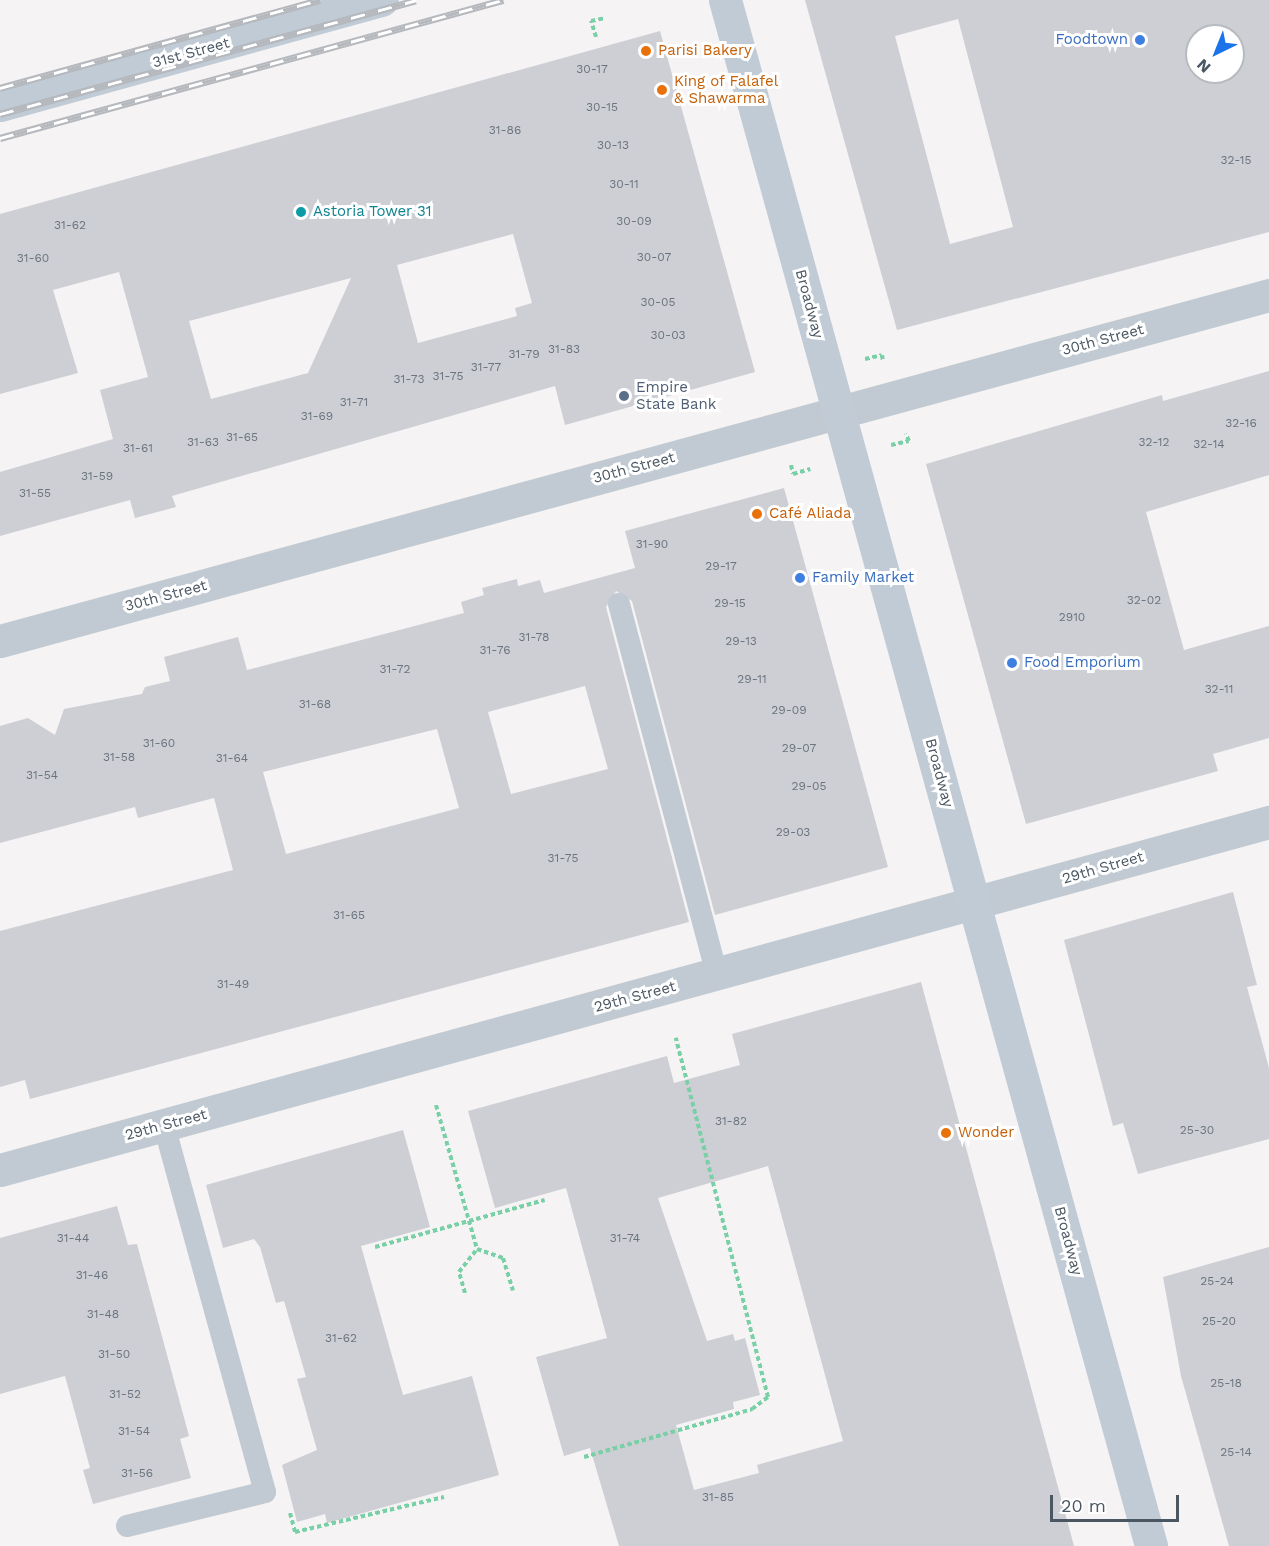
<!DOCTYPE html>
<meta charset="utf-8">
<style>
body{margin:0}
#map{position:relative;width:1269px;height:1546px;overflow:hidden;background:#f5f3f3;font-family:"Work Sans",sans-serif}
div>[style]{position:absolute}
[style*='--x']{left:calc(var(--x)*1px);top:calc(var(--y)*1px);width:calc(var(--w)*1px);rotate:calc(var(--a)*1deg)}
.building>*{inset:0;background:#cdcfd5}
.path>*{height:4px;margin-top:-2px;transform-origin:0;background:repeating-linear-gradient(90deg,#7ad0a6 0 4.5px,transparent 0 7.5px)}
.service>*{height:22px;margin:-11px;padding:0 11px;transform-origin:11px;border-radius:11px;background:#c1cad2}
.minor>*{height:33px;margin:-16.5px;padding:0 16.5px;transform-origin:16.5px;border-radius:16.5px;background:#c1cad2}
.secondary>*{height:33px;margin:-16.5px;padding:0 16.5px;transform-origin:16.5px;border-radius:16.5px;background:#c1cbd6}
.rail>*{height:7px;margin-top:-3.5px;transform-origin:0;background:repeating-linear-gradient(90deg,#fff 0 14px,#b5b8bd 0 28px);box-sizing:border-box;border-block:2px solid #b5b8bd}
.dots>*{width:16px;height:16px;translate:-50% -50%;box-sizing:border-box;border:3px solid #fff;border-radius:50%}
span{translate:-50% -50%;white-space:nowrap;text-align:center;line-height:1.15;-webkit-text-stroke:6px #fff;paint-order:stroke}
.number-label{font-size:12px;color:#6b747e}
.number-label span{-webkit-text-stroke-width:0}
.shop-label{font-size:15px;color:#366cbe}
.right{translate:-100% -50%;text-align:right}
.left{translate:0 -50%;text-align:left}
.food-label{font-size:15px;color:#c56008}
.street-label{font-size:15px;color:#4a5661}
.culture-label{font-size:15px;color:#0d838f}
.service-label{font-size:15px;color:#4e5e75}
.north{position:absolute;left:1185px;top:24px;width:60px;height:60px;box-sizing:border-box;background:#fff;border:2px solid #b7bbc0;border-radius:50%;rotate:223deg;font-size:16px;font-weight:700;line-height:24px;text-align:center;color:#4a5661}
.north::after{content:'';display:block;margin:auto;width:21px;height:27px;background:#1a73e8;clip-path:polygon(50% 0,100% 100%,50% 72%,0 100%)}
.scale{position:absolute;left:1050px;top:1495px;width:129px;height:27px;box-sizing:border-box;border:3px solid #4a5661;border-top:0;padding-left:8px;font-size:18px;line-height:21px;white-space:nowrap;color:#4a5661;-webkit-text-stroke:4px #fff;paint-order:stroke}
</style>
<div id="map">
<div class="building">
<i style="clip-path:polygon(evenodd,805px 0,1269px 0,1269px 232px,897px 330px,805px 0,958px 19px,1013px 227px,950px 244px,895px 36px,958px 19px,805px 0,1197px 36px,1233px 36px,1233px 72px,1197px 72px,1197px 36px)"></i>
<i style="clip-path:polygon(evenodd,660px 31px,755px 372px,565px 425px,555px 386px,172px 496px,176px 507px,135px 518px,130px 500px,0 536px,0 472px,113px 439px,100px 390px,148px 377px,119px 272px,53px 290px,78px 373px,0 394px,0 214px,660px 31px,513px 234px,532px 303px,515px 308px,517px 316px,418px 343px,397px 265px,513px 234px,660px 31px,351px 278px,308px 373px,211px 399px,189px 321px,351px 278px)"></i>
<i style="clip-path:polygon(1269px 371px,1269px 475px,1146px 512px,1184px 650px,1269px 626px,1269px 738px,1213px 754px,1218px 771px,1026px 824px,926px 464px,1162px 395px,1163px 401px)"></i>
<i style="clip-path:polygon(evenodd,784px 488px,888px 867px,715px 915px,632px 601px,616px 591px,606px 607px,689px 922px,30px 1099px,25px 1080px,0 1087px,0 931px,233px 870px,214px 798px,138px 818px,135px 807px,0 843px,0 726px,28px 718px,55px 735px,64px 709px,142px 694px,145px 687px,170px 681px,164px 657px,238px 637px,247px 670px,464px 613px,461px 602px,484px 595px,482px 588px,517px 579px,518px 586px,540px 580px,544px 593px,635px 568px,625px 531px,784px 488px,585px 686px,608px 769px,511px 794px,488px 712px,585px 686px,784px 488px,437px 729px,459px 808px,286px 854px,263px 772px,437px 729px)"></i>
<i style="clip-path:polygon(1233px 892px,1257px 985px,1247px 987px,1269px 1068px,1269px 1139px,1138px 1174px,1123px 1123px,1113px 1126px,1064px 940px)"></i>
<i style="clip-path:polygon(evenodd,921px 982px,1074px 1546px,619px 1546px,590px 1448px,564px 1456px,536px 1357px,607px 1338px,566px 1188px,495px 1208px,468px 1111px,667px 1056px,674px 1083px,740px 1065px,732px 1034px,921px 982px,768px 1166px,843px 1441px,757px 1465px,759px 1473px,694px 1490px,676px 1425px,734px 1409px,733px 1402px,760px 1395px,745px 1338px,735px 1341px,733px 1334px,707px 1341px,658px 1198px,768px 1166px)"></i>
<i style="clip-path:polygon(403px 1130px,430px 1227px,361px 1246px,403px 1395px,472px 1376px,499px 1475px,327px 1523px,325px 1514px,297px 1522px,282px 1465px,317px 1450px,297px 1379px,306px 1377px,284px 1301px,276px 1303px,260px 1247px,254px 1239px,223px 1248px,206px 1185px)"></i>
<i style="clip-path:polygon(117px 1206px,128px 1245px,137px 1244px,189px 1436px,180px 1439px,191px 1478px,93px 1504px,83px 1470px,90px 1468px,65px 1376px,0 1394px,0 1238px)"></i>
<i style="clip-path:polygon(1269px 1247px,1269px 1546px,1229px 1546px,1181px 1376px,1163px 1277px)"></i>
</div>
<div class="path">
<i style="--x:596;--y:37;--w:17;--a:-107"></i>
<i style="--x:591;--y:21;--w:14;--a:-12"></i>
<i style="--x:865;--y:359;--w:17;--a:-13"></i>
<i style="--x:882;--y:355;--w:6;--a:81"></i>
<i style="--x:891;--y:445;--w:18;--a:-13"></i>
<i style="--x:909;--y:441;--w:8;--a:-113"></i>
<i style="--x:791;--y:465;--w:9;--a:77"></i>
<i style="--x:793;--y:474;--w:18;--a:-16"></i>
<i style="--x:436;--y:1105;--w:150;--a:74.1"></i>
<i style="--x:375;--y:1247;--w:176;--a:-15.5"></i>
<i style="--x:477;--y:1249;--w:28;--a:19"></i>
<i style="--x:503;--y:1258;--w:34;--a:73"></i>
<i style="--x:465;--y:1293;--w:22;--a:-106"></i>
<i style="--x:459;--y:1272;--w:29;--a:-52"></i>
<i style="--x:584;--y:1457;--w:175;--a:-15.9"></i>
<i style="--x:752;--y:1409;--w:20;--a:-37"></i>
<i style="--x:768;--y:1397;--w:371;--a:-104.4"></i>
<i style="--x:290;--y:1513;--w:20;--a:75"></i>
<i style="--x:295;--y:1532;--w:153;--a:-13.2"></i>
</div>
<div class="service">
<i style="--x:619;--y:604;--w:383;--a:75.2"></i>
<i style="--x:127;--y:1526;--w:142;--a:-13.8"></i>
<i style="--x:265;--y:1492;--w:381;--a:-105.4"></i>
</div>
<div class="minor">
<i style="--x:0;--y:641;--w:1315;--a:-15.25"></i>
<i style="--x:0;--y:1170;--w:1316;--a:-15.34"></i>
</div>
<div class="secondary">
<i style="--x:725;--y:0;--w:1604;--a:74.59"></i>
<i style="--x:0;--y:105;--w:396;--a:-15.4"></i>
</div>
<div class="rail">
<i style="--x:0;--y:88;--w:332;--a:-15.4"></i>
<i style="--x:0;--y:114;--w:431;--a:-15.3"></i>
<i style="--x:0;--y:138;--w:522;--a:-15.34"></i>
</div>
<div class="dots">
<i style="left:1140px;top:40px;background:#3f7fe0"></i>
<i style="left:646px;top:51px;background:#e8710a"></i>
<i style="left:662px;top:90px;background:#e8710a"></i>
<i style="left:301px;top:212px;background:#0f9aa8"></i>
<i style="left:624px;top:396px;background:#5c6f8a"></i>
<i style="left:757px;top:514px;background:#e8710a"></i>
<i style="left:800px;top:578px;background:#3f7fe0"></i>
<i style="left:1012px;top:663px;background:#3f7fe0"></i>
<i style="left:946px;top:1133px;background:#e8710a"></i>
</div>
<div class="number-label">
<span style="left:592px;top:70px">30-17</span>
<span style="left:602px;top:108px">30-15</span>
<span style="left:505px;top:131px">31-86</span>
<span style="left:613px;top:146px">30-13</span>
<span style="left:1236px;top:161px">32-15</span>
<span style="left:624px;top:185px">30-11</span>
<span style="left:634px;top:222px">30-09</span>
<span style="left:70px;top:226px">31-62</span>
<span style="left:654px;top:258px">30-07</span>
<span style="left:33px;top:259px">31-60</span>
<span style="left:658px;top:303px">30-05</span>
<span style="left:668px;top:336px">30-03</span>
<span style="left:564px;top:350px">31-83</span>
<span style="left:524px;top:355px">31-79</span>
<span style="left:486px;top:368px">31-77</span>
<span style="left:448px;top:377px">31-75</span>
<span style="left:409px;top:380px">31-73</span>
<span style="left:354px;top:403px">31-71</span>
<span style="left:317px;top:417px">31-69</span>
<span style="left:1241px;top:424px">32-16</span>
<span style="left:242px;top:438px">31-65</span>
<span style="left:203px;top:443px">31-63</span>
<span style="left:1154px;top:443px">32-12</span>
<span style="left:1209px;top:445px">32-14</span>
<span style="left:138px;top:449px">31-61</span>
<span style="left:97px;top:477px">31-59</span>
<span style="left:35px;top:494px">31-55</span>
<span style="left:652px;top:545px">31-90</span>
<span style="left:721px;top:567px">29-17</span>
<span style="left:1144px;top:601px">32-02</span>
<span style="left:730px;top:604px">29-15</span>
<span style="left:1072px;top:618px">2910</span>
<span style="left:534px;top:638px">31-78</span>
<span style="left:741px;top:642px">29-13</span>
<span style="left:495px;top:651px">31-76</span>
<span style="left:395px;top:670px">31-72</span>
<span style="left:752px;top:680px">29-11</span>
<span style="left:1219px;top:690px">32-11</span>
<span style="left:315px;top:705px">31-68</span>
<span style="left:789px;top:711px">29-09</span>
<span style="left:159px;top:744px">31-60</span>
<span style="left:799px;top:749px">29-07</span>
<span style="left:119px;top:758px">31-58</span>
<span style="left:232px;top:759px">31-64</span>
<span style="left:42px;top:776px">31-54</span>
<span style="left:809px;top:787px">29-05</span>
<span style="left:793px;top:833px">29-03</span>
<span style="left:563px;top:859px">31-75</span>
<span style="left:349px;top:916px">31-65</span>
<span style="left:233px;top:985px">31-49</span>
<span style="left:731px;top:1122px">31-82</span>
<span style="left:1197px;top:1131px">25-30</span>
<span style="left:73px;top:1239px">31-44</span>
<span style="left:625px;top:1239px">31-74</span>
<span style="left:92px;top:1276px">31-46</span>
<span style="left:1217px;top:1282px">25-24</span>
<span style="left:103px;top:1315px">31-48</span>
<span style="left:1219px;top:1322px">25-20</span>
<span style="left:341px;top:1339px">31-62</span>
<span style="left:114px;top:1355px">31-50</span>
<span style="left:1226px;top:1384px">25-18</span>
<span style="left:125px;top:1395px">31-52</span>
<span style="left:134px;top:1432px">31-54</span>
<span style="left:1236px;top:1453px">25-14</span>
<span style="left:137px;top:1474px">31-56</span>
<span style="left:718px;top:1498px">31-85</span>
</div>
<div class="shop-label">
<span class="right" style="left:1128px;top:40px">Foodtown</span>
<span class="left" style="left:812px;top:578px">Family Market</span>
<span class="left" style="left:1024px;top:663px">Food Emporium</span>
</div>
<div class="food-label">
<span class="left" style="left:658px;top:51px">Parisi Bakery</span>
<span class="left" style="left:674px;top:90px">King of Falafel<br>&amp; Shawarma</span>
<span class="left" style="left:769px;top:514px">Café Aliada</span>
<span class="left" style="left:958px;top:1133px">Wonder</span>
</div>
<div class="street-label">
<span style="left:191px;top:53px;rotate:-15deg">31st Street</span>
<span style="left:809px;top:304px;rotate:75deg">Broadway</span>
<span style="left:1103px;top:340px;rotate:-15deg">30th Street</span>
<span style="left:634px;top:468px;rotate:-15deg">30th Street</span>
<span style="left:166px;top:596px;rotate:-15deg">30th Street</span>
<span style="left:939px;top:773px;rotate:75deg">Broadway</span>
<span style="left:1103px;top:868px;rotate:-16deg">29th Street</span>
<span style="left:635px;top:997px;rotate:-15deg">29th Street</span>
<span style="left:166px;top:1125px;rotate:-15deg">29th Street</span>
<span style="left:1068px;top:1241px;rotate:75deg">Broadway</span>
</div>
<div class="culture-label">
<span class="left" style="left:313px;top:212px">Astoria Tower 31</span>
</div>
<div class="service-label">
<span class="left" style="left:636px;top:396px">Empire<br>State Bank</span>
</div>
<div class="north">N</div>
<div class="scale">20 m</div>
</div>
